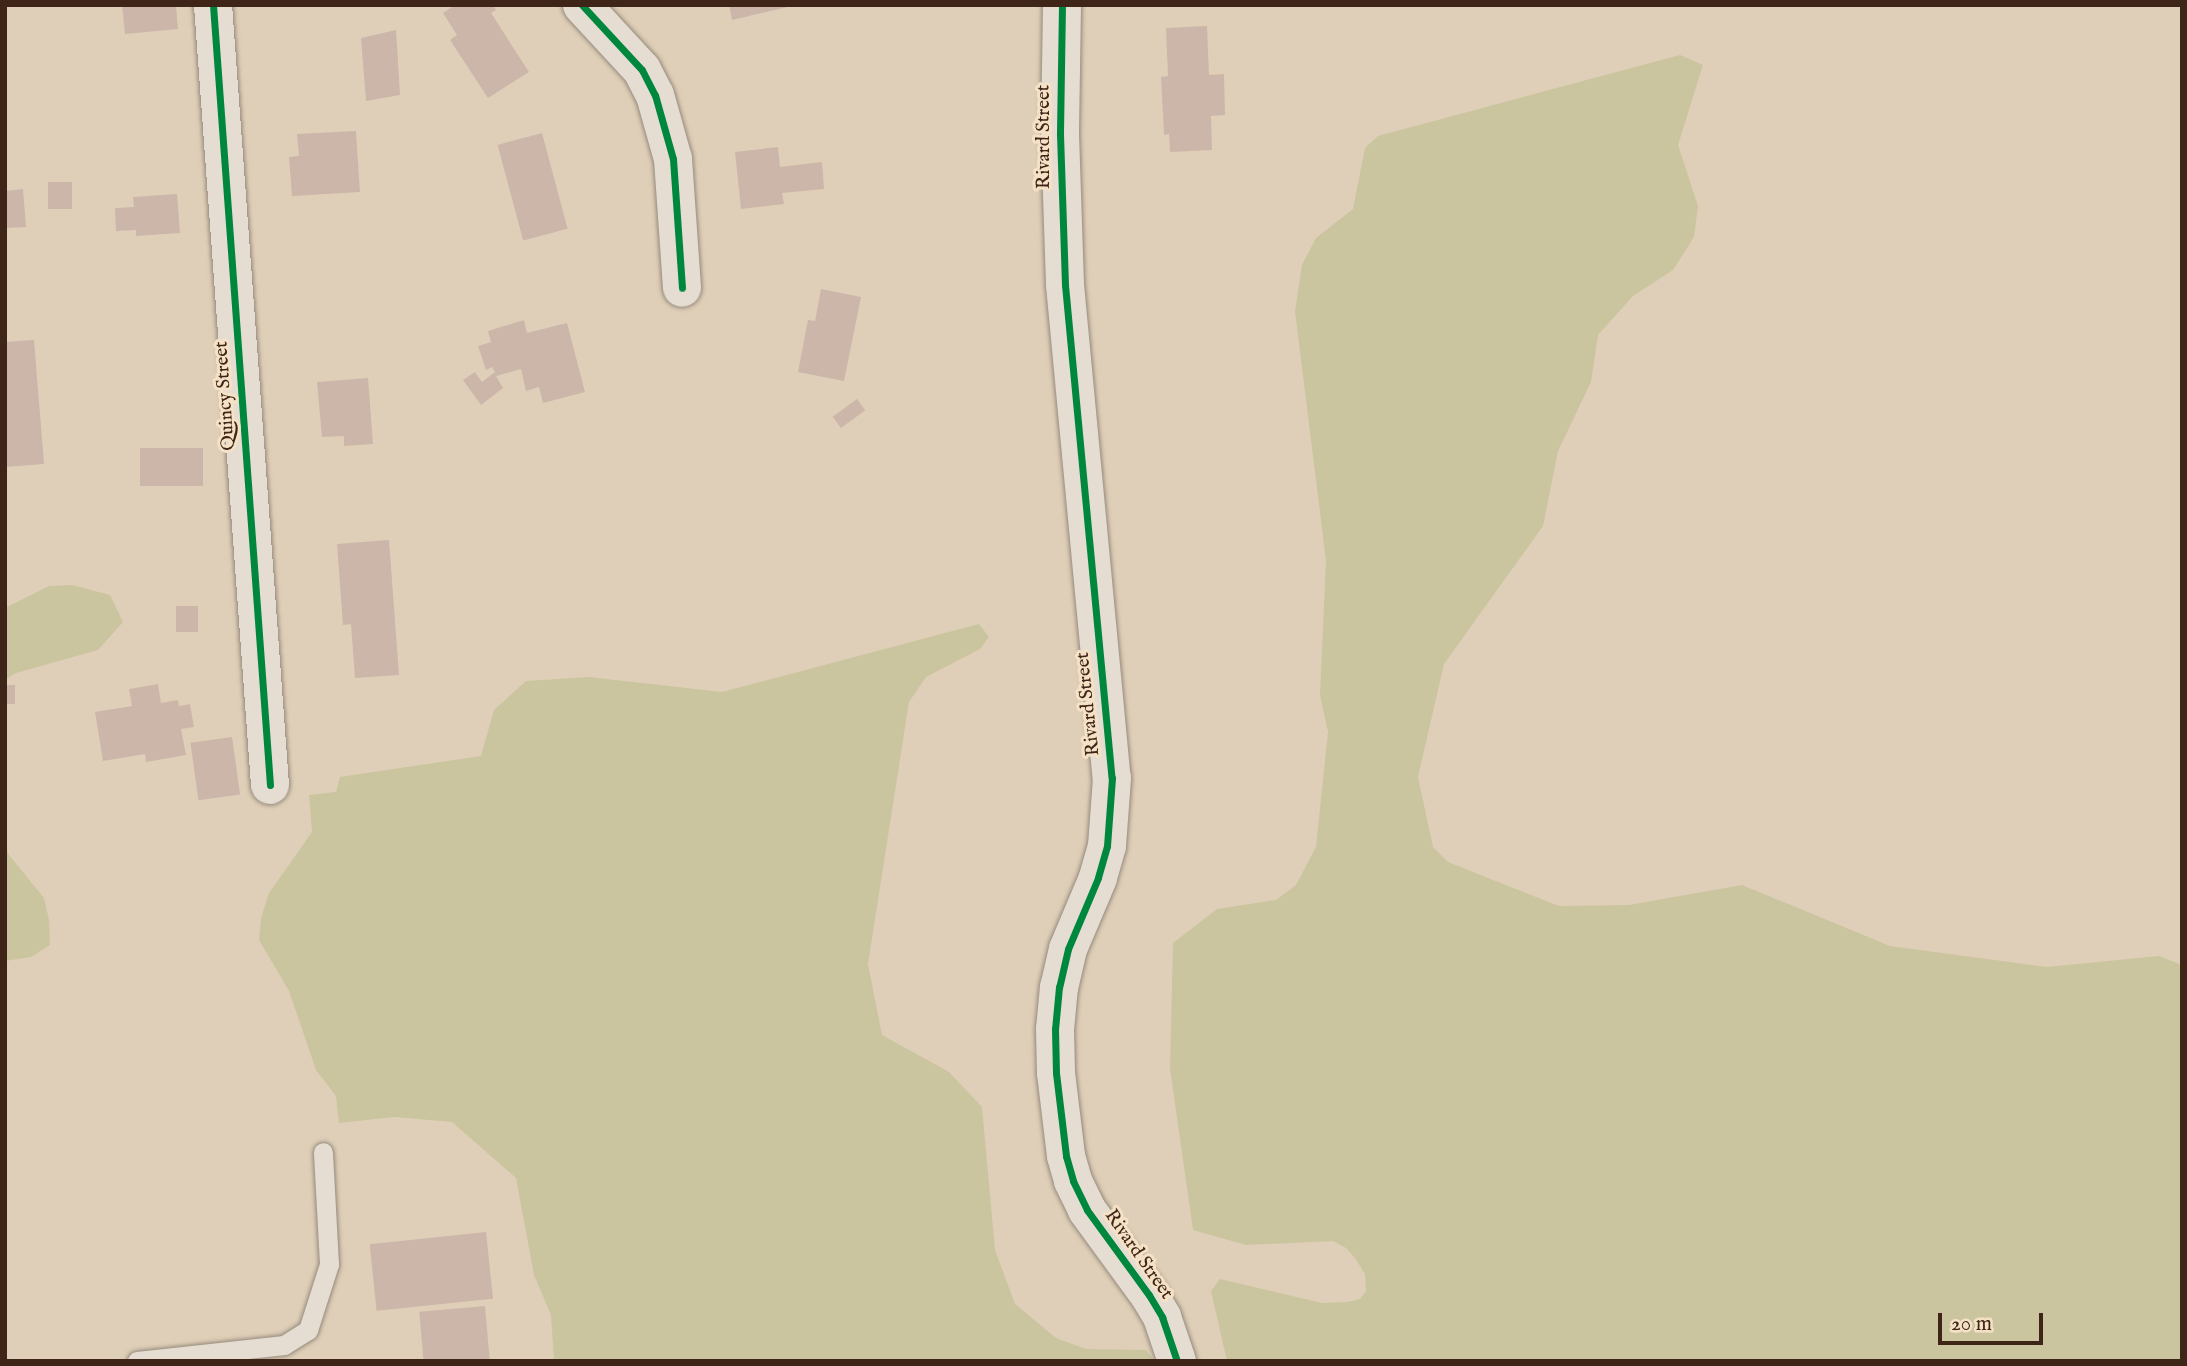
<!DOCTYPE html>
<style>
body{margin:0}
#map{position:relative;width:2187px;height:1366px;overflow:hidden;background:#dfcfb8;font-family:"IM FELL English",serif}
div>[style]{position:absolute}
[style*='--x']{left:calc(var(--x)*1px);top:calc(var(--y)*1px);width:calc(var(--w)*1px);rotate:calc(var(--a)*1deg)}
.green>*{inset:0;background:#cac59e}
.building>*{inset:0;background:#ccb6a9;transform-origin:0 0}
.roads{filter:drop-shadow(0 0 2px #968a7c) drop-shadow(0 0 2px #968a7c)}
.lane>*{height:19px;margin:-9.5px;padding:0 9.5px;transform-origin:9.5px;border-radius:9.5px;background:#e5ddd1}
.street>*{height:38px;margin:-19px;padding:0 19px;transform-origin:19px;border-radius:19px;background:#e5ddd1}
.cycleway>*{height:7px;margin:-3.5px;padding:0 3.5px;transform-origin:3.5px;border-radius:3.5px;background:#00873e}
span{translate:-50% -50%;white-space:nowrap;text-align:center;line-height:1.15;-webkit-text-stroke:6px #f5e2c6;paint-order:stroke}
.street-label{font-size:19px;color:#3f2517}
.frame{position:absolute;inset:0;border:7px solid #3f2517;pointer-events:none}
.scale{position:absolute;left:1938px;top:1313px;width:105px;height:32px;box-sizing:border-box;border:4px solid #3f2517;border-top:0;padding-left:9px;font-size:21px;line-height:24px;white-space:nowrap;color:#3f2517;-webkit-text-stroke:5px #f5e2c6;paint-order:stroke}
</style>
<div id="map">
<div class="green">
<i style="clip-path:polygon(1680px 55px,1703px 65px,1678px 145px,1698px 206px,1694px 237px,1673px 270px,1633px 296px,1598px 335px,1591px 382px,1558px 451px,1543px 526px,1444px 664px,1418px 777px,1433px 847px,1448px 862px,1559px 906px,1629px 905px,1742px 885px,1890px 946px,2047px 967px,2159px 956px,2182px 965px,2182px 1361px,1227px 1361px,1211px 1291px,1220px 1279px,1322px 1303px,1347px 1302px,1360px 1299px,1366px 1291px,1365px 1274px,1355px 1258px,1346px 1248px,1333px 1241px,1246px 1245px,1193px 1230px,1170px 1069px,1173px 943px,1217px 909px,1276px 900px,1296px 885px,1316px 847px,1328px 732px,1320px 695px,1326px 561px,1295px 311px,1302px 265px,1316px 238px,1353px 209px,1365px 148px,1378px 136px)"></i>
<i style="clip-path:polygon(72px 585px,110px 595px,123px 622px,98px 650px,16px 673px,5px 680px,5px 608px,49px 586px)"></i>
<i style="clip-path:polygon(979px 624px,989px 637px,980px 649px,926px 677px,909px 702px,868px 964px,882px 1035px,949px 1072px,982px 1107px,995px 1250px,1015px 1304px,1056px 1338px,1086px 1349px,1146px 1350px,1155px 1361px,554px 1361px,551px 1315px,534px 1275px,516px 1178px,452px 1122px,395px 1117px,339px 1123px,336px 1096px,316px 1070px,289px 991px,259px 940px,261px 918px,269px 893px,312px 832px,309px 795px,336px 792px,340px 777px,481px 756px,494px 710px,526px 681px,589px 677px,722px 692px)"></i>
<i style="clip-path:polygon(5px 845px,9px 855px,44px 898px,49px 920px,50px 945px,31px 957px,5px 961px)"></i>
</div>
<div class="building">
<i style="clip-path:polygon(122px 5px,176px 5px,178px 29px,125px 34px)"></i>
<i style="clip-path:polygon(455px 5px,493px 5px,496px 10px,491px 13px,529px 72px,488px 98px,450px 40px,457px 35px,443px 13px)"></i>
<i style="clip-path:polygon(729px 5px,792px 5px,792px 6px,732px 20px)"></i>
<i style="clip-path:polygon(1207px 26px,1209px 75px,1224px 74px,1225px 115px,1211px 116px,1212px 150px,1170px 152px,1169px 134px,1164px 135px,1161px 77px,1168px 76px,1166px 28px)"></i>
<i style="clip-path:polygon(396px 30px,400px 95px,366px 101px,361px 38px)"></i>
<i style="clip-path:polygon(356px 131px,360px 192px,292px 196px,289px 157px,299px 156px,297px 134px)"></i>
<i style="left:542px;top:133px;width:99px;height:46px;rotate:75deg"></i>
<i style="clip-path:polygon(778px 147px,780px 167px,822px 162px,824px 189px,782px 193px,784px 204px,741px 209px,735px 152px)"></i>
<i style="left:72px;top:182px;width:27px;height:24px;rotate:90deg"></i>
<i style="clip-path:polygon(23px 189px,26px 227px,5px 228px,5px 191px)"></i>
<i style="clip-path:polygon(177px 194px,180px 233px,136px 236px,136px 230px,116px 231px,115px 208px,134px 207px,133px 197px)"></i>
<i style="clip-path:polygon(821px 289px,861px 297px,844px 381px,798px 372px,808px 320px,815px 321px)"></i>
<i style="clip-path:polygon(524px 320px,527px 333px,567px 323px,585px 392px,543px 403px,539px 387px,526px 391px,521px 369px,496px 376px,503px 388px,481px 405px,463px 380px,475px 372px,482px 382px,495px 372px,492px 367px,486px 370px,478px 346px,491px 342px,488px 331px)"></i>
<i style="clip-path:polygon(34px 340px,44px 464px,5px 467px,5px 342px)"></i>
<i style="clip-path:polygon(368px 378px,373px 444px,344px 446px,344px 436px,322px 437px,317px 382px)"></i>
<i style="left:857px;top:399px;width:14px;height:30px;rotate:54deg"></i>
<i style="left:203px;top:448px;width:38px;height:63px;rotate:90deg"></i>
<i style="clip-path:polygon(389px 540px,399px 675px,355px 678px,351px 624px,343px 625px,337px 544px)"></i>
<i style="left:176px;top:606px;width:22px;height:26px"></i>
<i style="clip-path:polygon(158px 684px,161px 703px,178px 700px,179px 706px,190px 704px,194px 727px,181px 729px,186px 755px,146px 762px,145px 754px,103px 761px,95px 712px,132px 706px,129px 689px)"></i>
<i style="left:5px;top:685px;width:10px;height:19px"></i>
<i style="left:232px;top:737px;width:58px;height:42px;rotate:82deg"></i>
<i style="left:486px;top:1232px;width:67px;height:117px;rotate:84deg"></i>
<i style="left:485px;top:1306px;width:55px;height:66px;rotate:85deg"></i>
</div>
<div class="roads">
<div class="lane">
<i style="--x:137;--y:1361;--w:148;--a:-6.2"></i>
<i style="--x:284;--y:1345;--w:28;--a:-32"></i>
<i style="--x:308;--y:1330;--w:69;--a:-72.3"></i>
<i style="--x:329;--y:1264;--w:112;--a:-93.1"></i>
</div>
<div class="street">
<i style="--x:213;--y:5;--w:782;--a:85.82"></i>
<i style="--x:582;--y:5;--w:88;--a:47.3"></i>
<i style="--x:642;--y:70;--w:28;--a:63"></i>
<i style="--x:655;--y:95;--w:66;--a:74.3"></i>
<i style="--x:673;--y:159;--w:129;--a:86"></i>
<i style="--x:1062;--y:5;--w:129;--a:90.9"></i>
<i style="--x:1060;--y:134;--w:151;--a:88.1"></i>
<i style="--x:1065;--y:285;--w:495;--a:84.6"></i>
<i style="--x:1112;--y:778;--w:68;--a:94.2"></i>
<i style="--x:1107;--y:846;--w:33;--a:106"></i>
<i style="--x:1098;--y:878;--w:77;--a:112.9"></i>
<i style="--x:1068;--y:949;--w:39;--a:103"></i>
<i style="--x:1059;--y:987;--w:42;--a:95.4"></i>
<i style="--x:1055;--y:1029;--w:44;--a:88.7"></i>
<i style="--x:1056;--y:1073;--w:84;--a:83.1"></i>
<i style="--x:1066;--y:1156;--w:26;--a:74"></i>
<i style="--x:1073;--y:1181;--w:32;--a:64"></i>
<i style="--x:1087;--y:1210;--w:105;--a:53.9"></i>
<i style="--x:1149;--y:1295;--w:26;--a:59"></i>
<i style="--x:1162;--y:1317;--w:46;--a:71.2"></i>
</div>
</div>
<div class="cycleway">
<i style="--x:213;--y:5;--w:782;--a:85.82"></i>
<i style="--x:582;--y:5;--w:88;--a:47.3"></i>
<i style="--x:642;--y:70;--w:28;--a:63"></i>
<i style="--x:655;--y:95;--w:66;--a:74.3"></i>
<i style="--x:673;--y:159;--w:129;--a:86"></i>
<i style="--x:1062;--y:5;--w:129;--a:90.9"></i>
<i style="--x:1060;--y:134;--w:151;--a:88.1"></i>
<i style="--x:1065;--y:285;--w:495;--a:84.6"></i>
<i style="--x:1112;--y:778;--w:68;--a:94.2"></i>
<i style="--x:1107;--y:846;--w:33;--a:106"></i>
<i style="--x:1098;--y:878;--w:77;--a:112.9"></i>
<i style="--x:1068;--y:949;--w:39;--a:103"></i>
<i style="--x:1059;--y:987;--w:42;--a:95.4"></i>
<i style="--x:1055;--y:1029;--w:44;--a:88.7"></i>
<i style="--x:1056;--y:1073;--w:84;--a:83.1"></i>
<i style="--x:1066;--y:1156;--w:26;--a:74"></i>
<i style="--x:1073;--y:1181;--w:32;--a:64"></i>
<i style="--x:1087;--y:1210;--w:105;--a:53.9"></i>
<i style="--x:1149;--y:1295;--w:26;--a:59"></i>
<i style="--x:1162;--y:1317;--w:46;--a:71.2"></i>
</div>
<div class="street-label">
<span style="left:1045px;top:137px;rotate:-90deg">Rivard Street</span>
<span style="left:226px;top:396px;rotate:-94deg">Quincy Street</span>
<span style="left:1089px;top:704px;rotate:-96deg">Rivard Street</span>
<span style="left:1138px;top:1255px;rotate:55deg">Rivard Street</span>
</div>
<div class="frame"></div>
<div class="scale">20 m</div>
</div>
